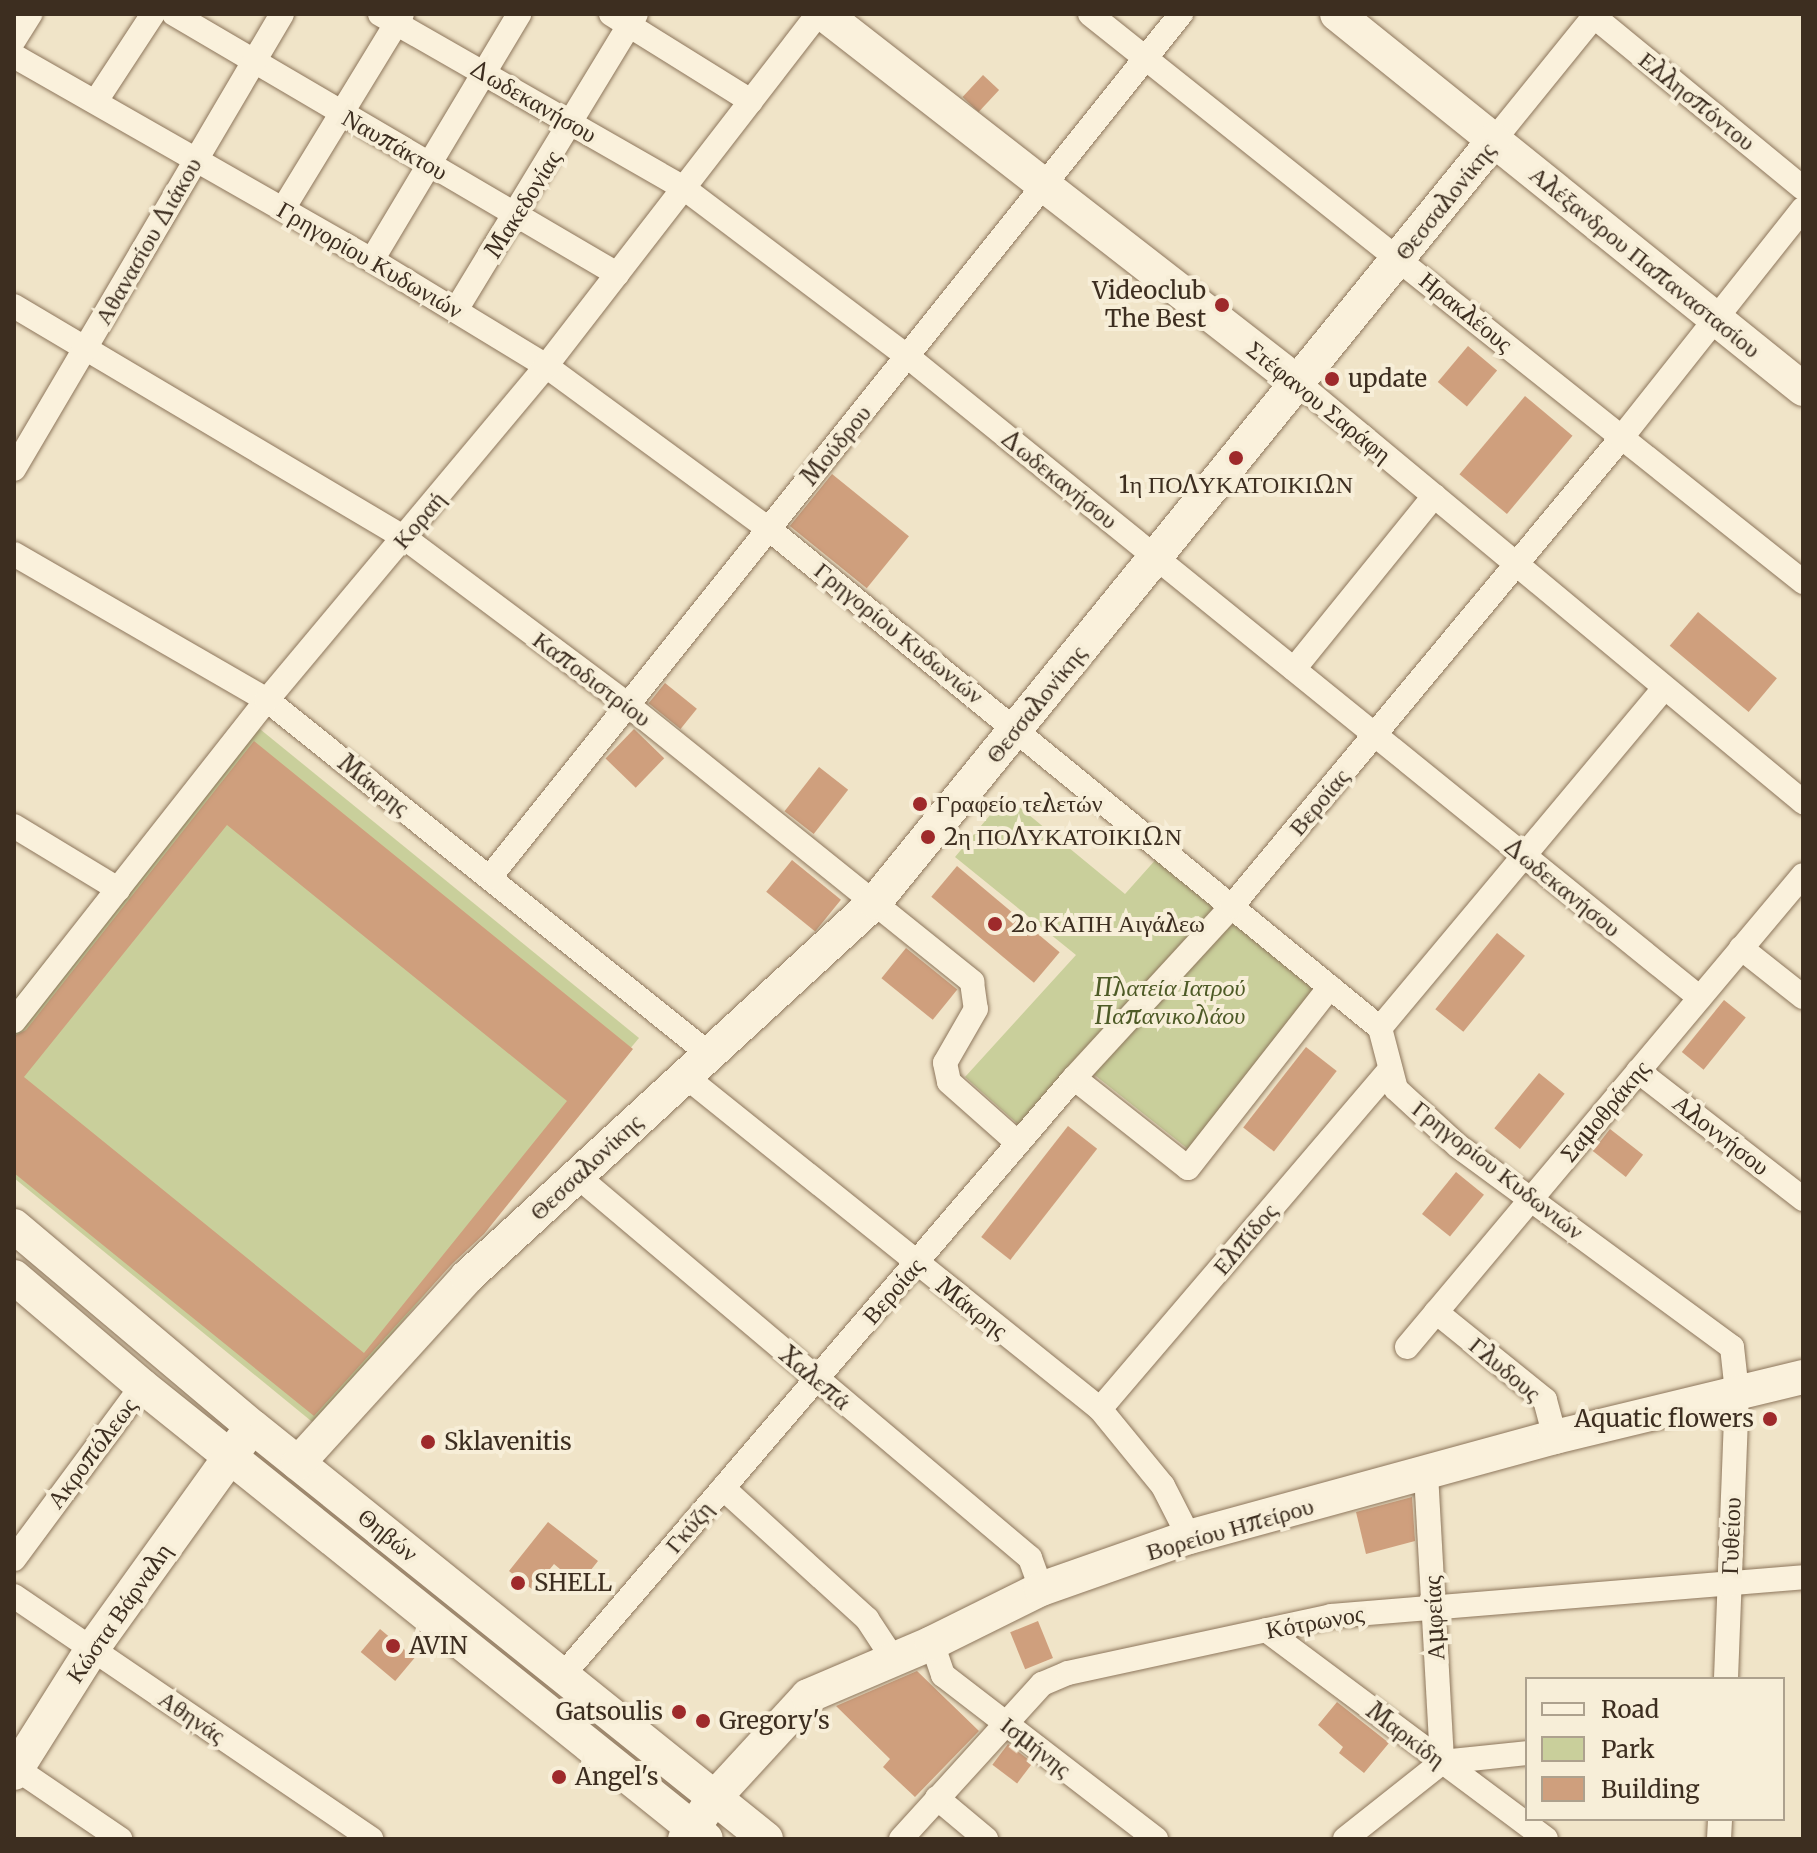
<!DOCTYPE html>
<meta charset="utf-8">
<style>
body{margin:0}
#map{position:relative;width:1817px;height:1853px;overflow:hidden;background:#f0e4c8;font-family:Merriweather,serif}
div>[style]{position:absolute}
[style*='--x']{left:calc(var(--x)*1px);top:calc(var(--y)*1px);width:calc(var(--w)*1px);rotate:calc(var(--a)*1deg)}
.green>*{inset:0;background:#c9cf9b}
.building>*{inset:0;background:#cf9f7d;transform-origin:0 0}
.roads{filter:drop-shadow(0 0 2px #8d765c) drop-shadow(0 0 2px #8d765c)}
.street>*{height:24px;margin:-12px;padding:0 12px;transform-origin:12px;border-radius:12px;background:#faf1dc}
.secondary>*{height:34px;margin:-17px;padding:0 17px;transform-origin:17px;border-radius:17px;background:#faf1dc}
.dots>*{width:22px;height:22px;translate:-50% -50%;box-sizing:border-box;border:4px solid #f7eed8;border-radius:50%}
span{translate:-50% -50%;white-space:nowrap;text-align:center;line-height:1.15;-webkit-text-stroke:8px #f7eed8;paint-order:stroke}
.street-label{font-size:24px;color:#3d2e20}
.poi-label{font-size:24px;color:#3d2e20}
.right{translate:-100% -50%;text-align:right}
.left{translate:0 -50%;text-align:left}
.park-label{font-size:24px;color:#4d5a26;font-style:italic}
.frame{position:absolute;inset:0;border:16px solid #3d2e20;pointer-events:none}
.legend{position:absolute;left:1525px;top:1677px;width:260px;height:144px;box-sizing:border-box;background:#f7eed8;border:2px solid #ada18e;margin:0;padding:10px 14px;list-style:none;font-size:24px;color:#3d2e20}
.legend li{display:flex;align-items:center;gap:16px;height:40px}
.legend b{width:40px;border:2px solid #ada18e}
</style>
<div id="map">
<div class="green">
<i style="clip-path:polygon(244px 716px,639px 1038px,316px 1425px,14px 1178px,14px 1000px)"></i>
<i style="clip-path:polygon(1006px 796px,1125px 894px,1158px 857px,1318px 988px,1188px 1149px,1077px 1061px,1021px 1127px,965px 1077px,1076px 955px,955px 857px)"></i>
</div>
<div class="building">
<i style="left:983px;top:75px;width:22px;height:30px;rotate:43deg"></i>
<i style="left:1468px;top:346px;width:38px;height:47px;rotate:40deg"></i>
<i style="left:1525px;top:396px;width:62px;height:102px;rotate:40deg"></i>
<i style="left:832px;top:474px;width:99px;height:67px;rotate:39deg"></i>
<i style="left:1698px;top:612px;width:103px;height:44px;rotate:40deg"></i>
<i style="left:665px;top:683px;width:41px;height:26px;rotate:39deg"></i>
<i style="left:634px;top:729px;width:42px;height:41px;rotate:44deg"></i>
<i style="clip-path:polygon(evenodd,254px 741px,633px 1049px,484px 1234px,452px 1264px,314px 1416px,14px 1173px,14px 1036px,26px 1030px,254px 741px,227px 825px,567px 1101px,364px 1353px,24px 1077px,227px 825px)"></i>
<i style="left:819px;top:767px;width:37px;height:56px;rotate:38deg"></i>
<i style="left:792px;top:860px;width:63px;height:41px;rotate:39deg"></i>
<i style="left:957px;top:866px;width:134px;height:40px;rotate:40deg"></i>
<i style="left:1497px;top:933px;width:36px;height:98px;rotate:39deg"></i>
<i style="left:906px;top:948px;width:66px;height:39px;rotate:39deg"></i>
<i style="left:1724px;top:1000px;width:28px;height:67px;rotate:39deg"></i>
<i style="left:1306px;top:1047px;width:39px;height:102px;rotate:38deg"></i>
<i style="left:1539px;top:1073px;width:33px;height:71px;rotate:39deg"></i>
<i style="left:1068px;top:1126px;width:37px;height:141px;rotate:38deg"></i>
<i style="left:1610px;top:1129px;width:42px;height:28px;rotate:38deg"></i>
<i style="left:1456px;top:1172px;width:36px;height:54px;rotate:39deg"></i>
<i style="clip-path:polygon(1412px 1497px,1415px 1541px,1366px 1554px,1356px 1512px)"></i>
<i style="clip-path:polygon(548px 1522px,598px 1561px,579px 1585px,554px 1564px,533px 1590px,509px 1571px)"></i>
<i style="left:1038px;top:1621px;width:40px;height:30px;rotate:68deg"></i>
<i style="left:380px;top:1629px;width:45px;height:30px;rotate:40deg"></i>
<i style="clip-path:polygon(917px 1671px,979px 1731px,915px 1797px,883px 1767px,890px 1759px,836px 1706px)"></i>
<i style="clip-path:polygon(1337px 1702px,1389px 1743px,1364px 1773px,1339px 1753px,1343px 1747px,1318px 1725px)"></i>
<i style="left:1008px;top:1744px;width:31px;height:26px;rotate:37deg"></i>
</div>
<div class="roads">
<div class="street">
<i style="--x:174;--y:14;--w:514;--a:30.41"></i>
<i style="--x:380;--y:14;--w:352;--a:29.8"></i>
<i style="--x:685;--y:189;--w:278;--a:37"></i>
<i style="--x:907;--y:356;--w:1020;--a:38.99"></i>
<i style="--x:611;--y:14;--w:165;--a:31.9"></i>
<i style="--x:1090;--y:14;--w:912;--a:38.54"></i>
<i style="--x:1591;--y:14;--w:274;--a:39.4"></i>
<i style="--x:14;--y:40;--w:31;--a:-58"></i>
<i style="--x:14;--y:56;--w:412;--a:29.7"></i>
<i style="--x:372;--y:260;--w:204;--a:31.3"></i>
<i style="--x:546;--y:366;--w:276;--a:36.2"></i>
<i style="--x:769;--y:529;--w:789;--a:39.24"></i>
<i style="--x:1380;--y:1028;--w:63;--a:75.3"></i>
<i style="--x:1396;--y:1089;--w:84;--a:42.6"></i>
<i style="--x:1458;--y:1146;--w:340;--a:36.3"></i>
<i style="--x:1732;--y:1347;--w:45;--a:83.7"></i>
<i style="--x:1737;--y:1392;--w:287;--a:92.2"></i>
<i style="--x:96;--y:101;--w:104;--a:-56.8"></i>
<i style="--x:1494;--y:140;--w:162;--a:-51"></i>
<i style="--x:283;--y:209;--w:228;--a:-58.6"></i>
<i style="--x:372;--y:260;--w:287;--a:-59.1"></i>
<i style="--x:14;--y:306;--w:455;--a:30.7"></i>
<i style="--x:405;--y:538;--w:279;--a:36.8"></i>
<i style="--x:628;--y:705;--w:442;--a:38.8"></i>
<i style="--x:972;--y:982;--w:27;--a:82"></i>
<i style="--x:976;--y:1009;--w:62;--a:119.9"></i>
<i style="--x:945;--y:1063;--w:19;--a:78"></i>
<i style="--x:949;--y:1082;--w:92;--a:41.5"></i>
<i style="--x:456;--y:310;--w:346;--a:-58.7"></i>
<i style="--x:1297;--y:382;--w:658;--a:39.69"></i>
<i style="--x:14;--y:469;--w:528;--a:-59.5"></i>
<i style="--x:14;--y:554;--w:292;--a:30"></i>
<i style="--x:267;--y:700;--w:566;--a:38.69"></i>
<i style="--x:1294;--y:669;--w:223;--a:-51"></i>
<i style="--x:14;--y:826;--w:122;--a:31.2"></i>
<i style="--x:490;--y:877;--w:1106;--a:-51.32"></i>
<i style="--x:1741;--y:948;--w:79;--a:38.3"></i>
<i style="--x:14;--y:1021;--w:409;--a:-51.8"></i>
<i style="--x:267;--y:700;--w:435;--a:-50.1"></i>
<i style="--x:546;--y:366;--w:445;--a:-52.3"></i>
<i style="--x:1380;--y:1028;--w:443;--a:-50.1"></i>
<i style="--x:1638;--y:1071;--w:209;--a:37.8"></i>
<i style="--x:685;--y:1076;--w:532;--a:38.74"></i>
<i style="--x:1100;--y:1409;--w:99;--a:50.7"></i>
<i style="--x:1163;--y:1486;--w:57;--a:63"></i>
<i style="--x:1074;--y:1078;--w:145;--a:38.3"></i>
<i style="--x:1188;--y:1168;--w:230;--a:-51.9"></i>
<i style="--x:576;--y:1175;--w:594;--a:40.15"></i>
<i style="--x:1030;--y:1558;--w:33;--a:70"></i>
<i style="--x:1436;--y:1312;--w:140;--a:38.9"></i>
<i style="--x:1545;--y:1400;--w:38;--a:75"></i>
<i style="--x:1407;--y:1347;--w:616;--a:-50"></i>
<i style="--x:1100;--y:1409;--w:447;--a:-49.5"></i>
<i style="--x:1426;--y:1474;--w:288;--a:86.8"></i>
<i style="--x:723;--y:1488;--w:195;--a:42.3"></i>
<i style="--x:867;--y:1619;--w:45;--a:56.7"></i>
<i style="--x:14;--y:1559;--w:215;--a:-53.5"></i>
<i style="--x:14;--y:1596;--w:432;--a:34.2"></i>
<i style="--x:1266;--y:1630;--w:349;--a:36.7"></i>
<i style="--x:932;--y:1643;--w:34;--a:71"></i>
<i style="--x:943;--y:1675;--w:269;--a:37.6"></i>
<i style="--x:563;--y:1675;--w:786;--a:-49.44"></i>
<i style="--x:1074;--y:1078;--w:234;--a:-47.4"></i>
<i style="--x:1232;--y:906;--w:610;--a:-50.25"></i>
<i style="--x:1622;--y:437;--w:291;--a:-51.6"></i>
<i style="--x:1442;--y:1762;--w:85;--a:-6"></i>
<i style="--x:17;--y:1769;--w:125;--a:34.2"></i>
<i style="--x:937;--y:1798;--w:64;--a:39.9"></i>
<i style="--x:901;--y:1839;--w:210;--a:-47.7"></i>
<i style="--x:1042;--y:1684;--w:28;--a:-23"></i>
<i style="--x:1068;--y:1673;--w:269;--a:-12.2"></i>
<i style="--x:1331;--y:1616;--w:474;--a:-4.7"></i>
<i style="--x:1345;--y:1839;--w:124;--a:-38.4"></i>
<i style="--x:1719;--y:1839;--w:20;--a:-87"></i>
</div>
<div class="secondary">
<i style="--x:824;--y:14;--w:599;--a:37.88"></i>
<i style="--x:1337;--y:14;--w:598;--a:38.82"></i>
<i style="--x:14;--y:1226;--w:312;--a:40.1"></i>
<i style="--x:253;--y:1427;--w:658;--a:38.77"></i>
<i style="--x:14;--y:1277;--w:168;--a:40.4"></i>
<i style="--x:142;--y:1386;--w:723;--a:38.77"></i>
<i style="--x:298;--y:1463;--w:251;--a:-47.7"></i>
<i style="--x:467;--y:1277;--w:554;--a:-42.59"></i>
<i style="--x:875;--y:902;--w:982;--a:-50.91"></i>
<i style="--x:14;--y:1773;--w:146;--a:-57.8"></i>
<i style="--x:92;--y:1649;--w:257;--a:-54.3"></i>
<i style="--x:685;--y:1839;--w:52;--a:-54.5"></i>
<i style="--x:715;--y:1797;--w:137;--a:-47.4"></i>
<i style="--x:808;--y:1696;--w:135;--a:-23.1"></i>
<i style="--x:932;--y:1643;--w:122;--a:-26.4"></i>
<i style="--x:1041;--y:1589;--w:157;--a:-19.4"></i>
<i style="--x:1189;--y:1537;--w:379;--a:-15.3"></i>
<i style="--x:1555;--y:1437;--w:255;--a:-13.6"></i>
</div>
</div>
<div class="dots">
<i style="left:1222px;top:305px;background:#9e2a2b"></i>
<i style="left:1332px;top:379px;background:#9e2a2b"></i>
<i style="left:1236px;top:458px;background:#9e2a2b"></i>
<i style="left:920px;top:804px;background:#9e2a2b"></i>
<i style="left:928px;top:837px;background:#9e2a2b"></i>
<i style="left:995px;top:924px;background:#9e2a2b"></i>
<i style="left:1770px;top:1419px;background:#9e2a2b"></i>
<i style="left:428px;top:1442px;background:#9e2a2b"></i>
<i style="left:518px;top:1583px;background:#9e2a2b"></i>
<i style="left:393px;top:1646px;background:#9e2a2b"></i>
<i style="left:679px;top:1712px;background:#9e2a2b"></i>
<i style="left:703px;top:1721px;background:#9e2a2b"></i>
<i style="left:559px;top:1777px;background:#9e2a2b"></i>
</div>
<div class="street-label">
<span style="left:533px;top:101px;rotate:30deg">Δωδεκανήσου</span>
<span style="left:1697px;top:101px;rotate:39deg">Ελλησπόντου</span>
<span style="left:395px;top:145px;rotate:30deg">Ναυπάκτου</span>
<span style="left:1445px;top:201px;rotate:-51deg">Θεσσαλονίκης</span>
<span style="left:523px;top:204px;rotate:-58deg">Μακεδονίας</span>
<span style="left:148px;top:241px;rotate:-60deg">Αθανασίου Διάκου</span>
<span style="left:370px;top:260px;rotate:30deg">Γρηγορίου Κυδωνιών</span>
<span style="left:1645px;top:262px;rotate:39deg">Αλέξανδρου Παπαναστασίου</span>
<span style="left:1466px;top:312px;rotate:39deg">Ηρακλέους</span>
<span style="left:1319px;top:402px;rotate:39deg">Στέφανου Σαράφη</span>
<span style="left:836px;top:445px;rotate:-51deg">Μούδρου</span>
<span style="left:1059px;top:479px;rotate:39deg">Δωδεκανήσου</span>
<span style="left:419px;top:520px;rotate:-50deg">Κοραή</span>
<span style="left:899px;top:633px;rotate:39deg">Γρηγορίου Κυδωνιών</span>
<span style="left:592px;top:679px;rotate:37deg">Καποδιστρίου</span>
<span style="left:1036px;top:704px;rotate:-51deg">Θεσσαλονίκης</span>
<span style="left:374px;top:785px;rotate:38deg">Μάκρης</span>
<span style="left:1319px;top:802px;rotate:-50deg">Βεροίας</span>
<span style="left:1562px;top:887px;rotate:39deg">Δωδεκανήσου</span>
<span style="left:1605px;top:1111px;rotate:-50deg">Σαμοθράκης</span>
<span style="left:1721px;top:1135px;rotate:38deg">Αλοννήσου</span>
<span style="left:586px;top:1167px;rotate:-43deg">Θεσσαλονίκης</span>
<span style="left:1498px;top:1170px;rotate:38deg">Γρηγορίου Κυδωνιών</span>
<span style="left:1245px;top:1239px;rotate:-50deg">Ελπίδος</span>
<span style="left:893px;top:1291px;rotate:-49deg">Βεροίας</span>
<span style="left:972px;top:1308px;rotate:38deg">Μάκρης</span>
<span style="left:1505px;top:1369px;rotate:40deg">Γλυδους</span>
<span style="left:815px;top:1378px;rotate:40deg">Χαλεπά</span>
<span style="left:92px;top:1453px;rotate:-53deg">Ακροπόλεως</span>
<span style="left:689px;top:1527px;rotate:-50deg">Γκύζη</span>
<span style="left:1230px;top:1529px;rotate:-16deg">Βορείου Ηπείρου</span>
<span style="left:388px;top:1535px;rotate:39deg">Θηβών</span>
<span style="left:1731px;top:1536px;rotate:-88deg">Γυθείου</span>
<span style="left:119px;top:1613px;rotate:-55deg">Κώστα Βάρναλη</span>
<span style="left:1434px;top:1618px;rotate:-93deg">Αμφείας</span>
<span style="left:1315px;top:1622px;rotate:-10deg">Κότρωνος</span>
<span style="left:192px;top:1717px;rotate:34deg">Αθηνάς</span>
<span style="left:1406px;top:1735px;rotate:37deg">Μαρκίδη</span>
<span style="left:1036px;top:1747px;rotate:38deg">Ισμήνης</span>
</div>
<div class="poi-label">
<span class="right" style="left:1206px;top:305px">Videoclub<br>The Best</span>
<span class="left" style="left:1348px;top:379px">update</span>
<span style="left:1236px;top:485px">1η ΠΟΛΥΚΑΤΟΙΚΙΩΝ</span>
<span class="left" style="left:936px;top:804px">Γραφείο τελετών</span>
<span class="left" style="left:944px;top:837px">2η ΠΟΛΥΚΑΤΟΙΚΙΩΝ</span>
<span class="left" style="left:1011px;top:924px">2ο ΚΑΠΗ Αιγάλεω</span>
<span class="right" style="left:1754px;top:1419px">Aquatic flowers</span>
<span class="left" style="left:444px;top:1442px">Sklavenitis</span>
<span class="left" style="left:534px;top:1583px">SHELL</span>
<span class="left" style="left:409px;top:1646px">AVIN</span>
<span class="right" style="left:663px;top:1712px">Gatsoulis</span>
<span class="left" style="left:719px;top:1721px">Gregory's</span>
<span class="left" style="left:575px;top:1777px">Angel's</span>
</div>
<div class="park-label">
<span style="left:1170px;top:1002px">Πλατεία Ιατρού<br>Παπανικολάου</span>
</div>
<div class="frame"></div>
<ul class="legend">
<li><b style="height:10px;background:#faf1dc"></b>Road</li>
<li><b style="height:22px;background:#c9cf9b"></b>Park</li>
<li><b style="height:22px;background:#cf9f7d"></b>Building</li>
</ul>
</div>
